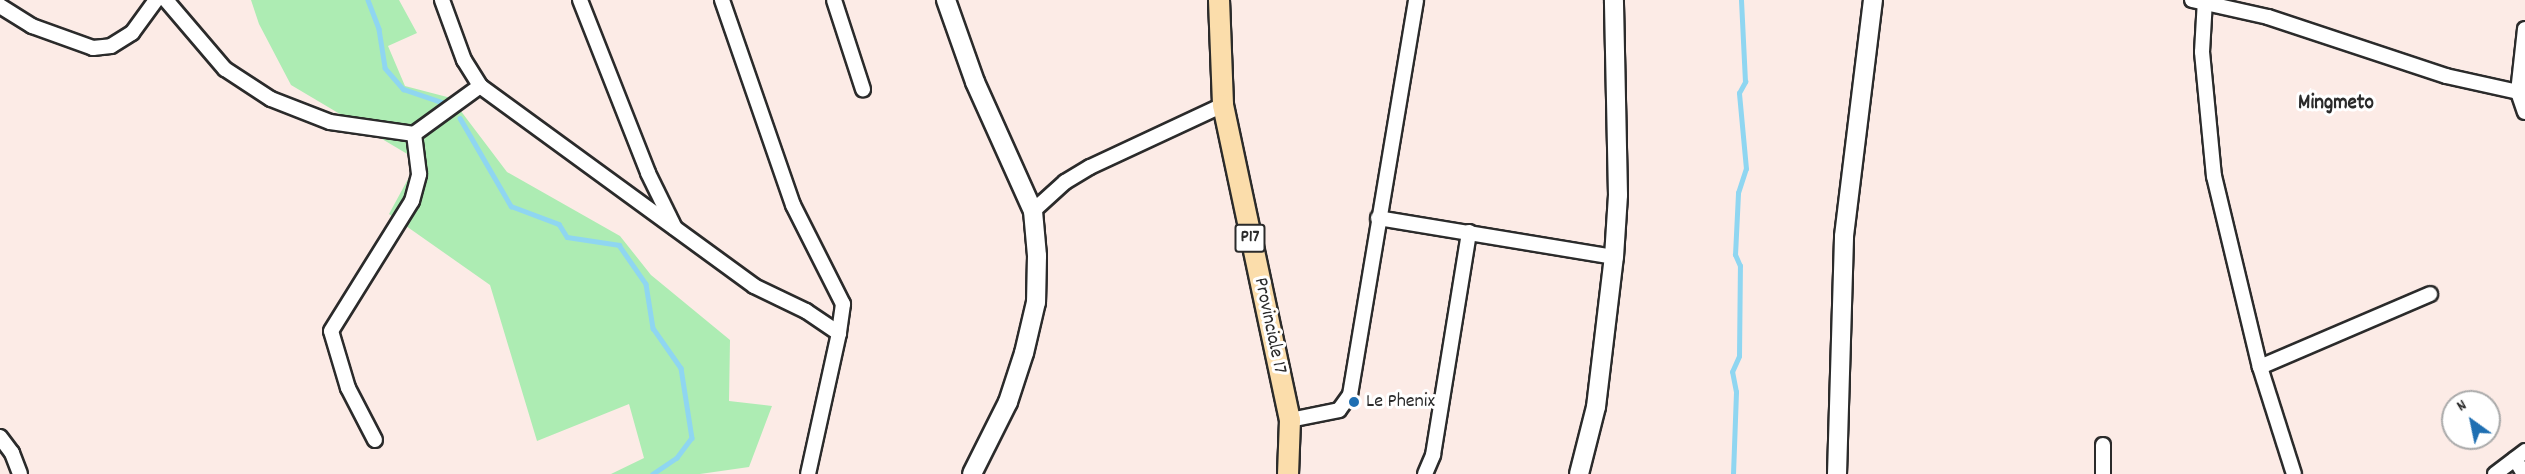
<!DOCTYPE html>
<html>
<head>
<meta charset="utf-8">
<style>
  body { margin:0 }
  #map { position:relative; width:2525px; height:474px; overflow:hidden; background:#fcebe6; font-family:Dekko,sans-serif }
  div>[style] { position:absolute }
  .green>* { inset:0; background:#adecb3 }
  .stream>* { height:4.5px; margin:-2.25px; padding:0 2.25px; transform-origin:2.25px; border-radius:2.25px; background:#8fd6f1 }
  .roads { filter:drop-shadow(2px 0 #2b2b2b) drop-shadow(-2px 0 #2b2b2b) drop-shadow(0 2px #2b2b2b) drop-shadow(0 -2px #2b2b2b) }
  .street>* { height:14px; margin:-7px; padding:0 7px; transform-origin:7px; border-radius:7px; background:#fff }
  .secondary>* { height:18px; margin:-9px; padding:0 9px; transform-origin:9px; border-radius:9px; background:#fff }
  .primary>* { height:20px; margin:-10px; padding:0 10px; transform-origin:10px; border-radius:10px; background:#fbddab }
  .dots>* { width:16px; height:16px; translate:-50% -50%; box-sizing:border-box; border:3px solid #fff; border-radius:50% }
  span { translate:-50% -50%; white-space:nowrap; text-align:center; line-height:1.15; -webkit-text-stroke:6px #fff; paint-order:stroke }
  .shield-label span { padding:2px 4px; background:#fff; border:2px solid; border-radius:4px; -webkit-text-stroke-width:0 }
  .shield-label { font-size:18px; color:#2b2b2b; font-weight:700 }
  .street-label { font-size:20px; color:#2b2b2b }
  .poi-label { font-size:20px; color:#2b2b2b }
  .left { translate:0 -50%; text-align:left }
  .neighbourhood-label { font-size:21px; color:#2b2b2b; font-weight:700 }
  .north { position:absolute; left:2441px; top:390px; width:60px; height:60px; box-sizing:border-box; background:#fff; border:2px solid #aaa; border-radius:50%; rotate:327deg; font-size:16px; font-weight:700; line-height:24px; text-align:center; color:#2b2b2b }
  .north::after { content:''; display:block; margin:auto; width:21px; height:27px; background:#1f6fb2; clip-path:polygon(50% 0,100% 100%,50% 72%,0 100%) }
</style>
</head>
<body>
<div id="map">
  <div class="green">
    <div style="clip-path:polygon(251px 0,399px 0,417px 33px,388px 46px,405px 86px,451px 98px,507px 172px,620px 236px,651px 275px,730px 340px,729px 401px,772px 406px,749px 467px,700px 474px,611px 474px,644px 458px,629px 404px,537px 441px,490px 285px,389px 214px,414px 168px,409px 155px,291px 85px,259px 24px)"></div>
  </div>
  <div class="stream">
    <div style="left:368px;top:0;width:31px;rotate:69deg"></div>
    <div style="left:379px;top:29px;width:39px;rotate:81deg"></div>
    <div style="left:385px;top:68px;width:28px;rotate:49deg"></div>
    <div style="left:403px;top:89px;width:46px;rotate:18.8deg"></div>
    <div style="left:460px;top:118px;width:102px;rotate:59.9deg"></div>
    <div style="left:511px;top:206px;width:51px;rotate:20.6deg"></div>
    <div style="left:559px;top:224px;width:15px;rotate:58deg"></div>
    <div style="left:567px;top:237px;width:53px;rotate:8.7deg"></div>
    <div style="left:619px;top:245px;width:47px;rotate:55.3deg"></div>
    <div style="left:646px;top:284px;width:45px;rotate:81deg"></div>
    <div style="left:653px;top:328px;width:49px;rotate:55deg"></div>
    <div style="left:681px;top:368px;width:71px;rotate:81.1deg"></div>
    <div style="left:692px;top:438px;width:25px;rotate:127deg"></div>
    <div style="left:677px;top:458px;width:29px;rotate:146deg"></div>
    <div style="left:1733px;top:474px;width:82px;rotate:-87.9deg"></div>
    <div style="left:1736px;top:392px;width:20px;rotate:-101deg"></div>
    <div style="left:1732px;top:372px;width:17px;rotate:-66deg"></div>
    <div style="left:1739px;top:356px;width:90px;rotate:-89.4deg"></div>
    <div style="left:1740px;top:266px;width:12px;rotate:-114deg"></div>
    <div style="left:1735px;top:255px;width:62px;rotate:-87.2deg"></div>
    <div style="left:1738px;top:193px;width:25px;rotate:-72deg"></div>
    <div style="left:1746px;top:169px;width:76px;rotate:-95.3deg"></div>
    <div style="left:1739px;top:93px;width:13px;rotate:-61deg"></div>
    <div style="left:1745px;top:82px;width:82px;rotate:-92.8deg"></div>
  </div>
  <div class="roads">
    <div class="street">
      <div style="left:166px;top:0;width:91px;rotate:49.5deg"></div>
      <div style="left:225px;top:69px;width:55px;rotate:33.1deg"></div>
      <div style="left:271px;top:99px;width:63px;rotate:21.3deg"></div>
      <div style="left:330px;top:122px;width:85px;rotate:8.1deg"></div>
      <div style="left:414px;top:134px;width:82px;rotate:-36deg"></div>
      <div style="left:442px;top:0;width:64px;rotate:69.9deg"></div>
      <div style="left:464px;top:60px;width:31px;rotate:58deg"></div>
      <div style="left:480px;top:86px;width:339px;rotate:36.1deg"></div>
      <div style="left:754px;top:286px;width:58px;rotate:25.7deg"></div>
      <div style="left:806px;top:311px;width:40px;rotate:34deg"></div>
      <div style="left:839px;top:333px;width:144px;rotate:102.4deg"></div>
      <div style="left:580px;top:0;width:186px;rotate:68.5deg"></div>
      <div style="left:648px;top:173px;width:61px;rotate:63.9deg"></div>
      <div style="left:722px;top:0;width:217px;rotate:70.9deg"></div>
      <div style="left:793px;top:205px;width:111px;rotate:63.2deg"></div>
      <div style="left:843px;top:304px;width:29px;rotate:98deg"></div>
      <div style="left:834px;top:0;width:94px;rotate:72deg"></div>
      <div style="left:2192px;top:0;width:78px;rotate:12.6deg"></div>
      <div style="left:2268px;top:17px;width:188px;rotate:18.3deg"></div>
      <div style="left:2446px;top:76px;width:74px;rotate:12.5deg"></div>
      <div style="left:2205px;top:0;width:52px;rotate:93.3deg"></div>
      <div style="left:2202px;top:52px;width:125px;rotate:84.5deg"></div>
      <div style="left:2214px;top:176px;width:196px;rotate:76.5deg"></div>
      <div style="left:2260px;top:367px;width:112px;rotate:72.4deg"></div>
      <div style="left:0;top:6px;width:38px;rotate:32deg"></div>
      <div style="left:32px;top:26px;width:65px;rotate:19.8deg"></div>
      <div style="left:93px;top:48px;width:18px;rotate:-6deg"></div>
      <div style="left:111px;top:46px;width:25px;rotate:-32deg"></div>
      <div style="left:132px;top:33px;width:41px;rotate:-54deg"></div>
      <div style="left:2525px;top:29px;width:63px;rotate:96.3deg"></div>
      <div style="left:2518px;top:92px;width:21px;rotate:71deg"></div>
      <div style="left:1033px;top:211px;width:43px;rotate:-42.2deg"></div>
      <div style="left:1065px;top:182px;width:29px;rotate:-31deg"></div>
      <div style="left:1090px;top:167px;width:147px;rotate:-25deg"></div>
      <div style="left:1378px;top:218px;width:239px;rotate:9.4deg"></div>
      <div style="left:2260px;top:367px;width:185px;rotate:-23.2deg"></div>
      <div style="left:1290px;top:420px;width:50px;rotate:-11.5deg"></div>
      <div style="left:1339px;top:410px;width:19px;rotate:-54deg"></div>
      <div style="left:1350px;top:395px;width:400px;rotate:-80.5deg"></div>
      <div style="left:0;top:437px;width:20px;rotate:53deg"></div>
      <div style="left:12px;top:453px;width:22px;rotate:69deg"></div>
      <div style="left:375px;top:440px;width:59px;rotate:-117.4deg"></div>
      <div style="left:348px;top:388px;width:59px;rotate:-106.6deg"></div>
      <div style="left:331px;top:331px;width:153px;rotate:-58.1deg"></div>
      <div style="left:412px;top:201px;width:28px;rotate:-75deg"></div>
      <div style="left:419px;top:174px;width:40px;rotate:-97.1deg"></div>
      <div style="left:2103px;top:445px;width:29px;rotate:90deg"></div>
      <div style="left:2515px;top:459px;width:17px;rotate:59deg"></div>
      <div style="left:1425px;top:474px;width:21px;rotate:-67deg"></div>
      <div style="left:1433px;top:455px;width:226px;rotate:-80.8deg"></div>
      <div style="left:2495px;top:474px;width:38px;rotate:-37deg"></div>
    </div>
    <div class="secondary">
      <div style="left:946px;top:0;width:87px;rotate:70.5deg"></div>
      <div style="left:975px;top:82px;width:141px;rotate:65.8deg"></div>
      <div style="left:1033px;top:211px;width:45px;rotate:84.9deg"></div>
      <div style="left:1037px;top:256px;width:46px;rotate:91.2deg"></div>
      <div style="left:1036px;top:302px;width:52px;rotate:103.2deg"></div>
      <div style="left:1024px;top:353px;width:52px;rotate:108.1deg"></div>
      <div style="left:1008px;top:402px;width:80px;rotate:116.6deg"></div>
      <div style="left:1579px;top:474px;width:69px;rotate:-75.8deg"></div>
      <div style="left:1596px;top:407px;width:151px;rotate:-83.2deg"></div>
      <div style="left:1614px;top:257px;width:62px;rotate:-86.3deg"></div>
      <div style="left:1618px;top:195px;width:195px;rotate:-91.2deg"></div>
      <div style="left:1837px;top:474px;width:238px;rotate:-88.3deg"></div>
      <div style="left:1844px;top:236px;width:238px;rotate:-83deg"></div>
    </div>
    <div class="primary">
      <div style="left:1219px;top:0;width:105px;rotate:87.8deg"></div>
      <div style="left:1223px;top:105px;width:322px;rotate:78deg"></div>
      <div style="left:1290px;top:420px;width:54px;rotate:92.1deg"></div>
    </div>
  </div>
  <div class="dots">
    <div style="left:1354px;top:402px;background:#1f6fb2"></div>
  </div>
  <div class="shield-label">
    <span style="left:1250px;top:238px">P17</span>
  </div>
  <div class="street-label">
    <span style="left:1269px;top:326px;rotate:78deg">Provinciale 17</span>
  </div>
  <div class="poi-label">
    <span class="left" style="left:1366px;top:402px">Le Phenix</span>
  </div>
  <div class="neighbourhood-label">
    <span style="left:2336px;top:104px">Mingmeto</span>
  </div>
  <div class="north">N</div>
</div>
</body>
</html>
